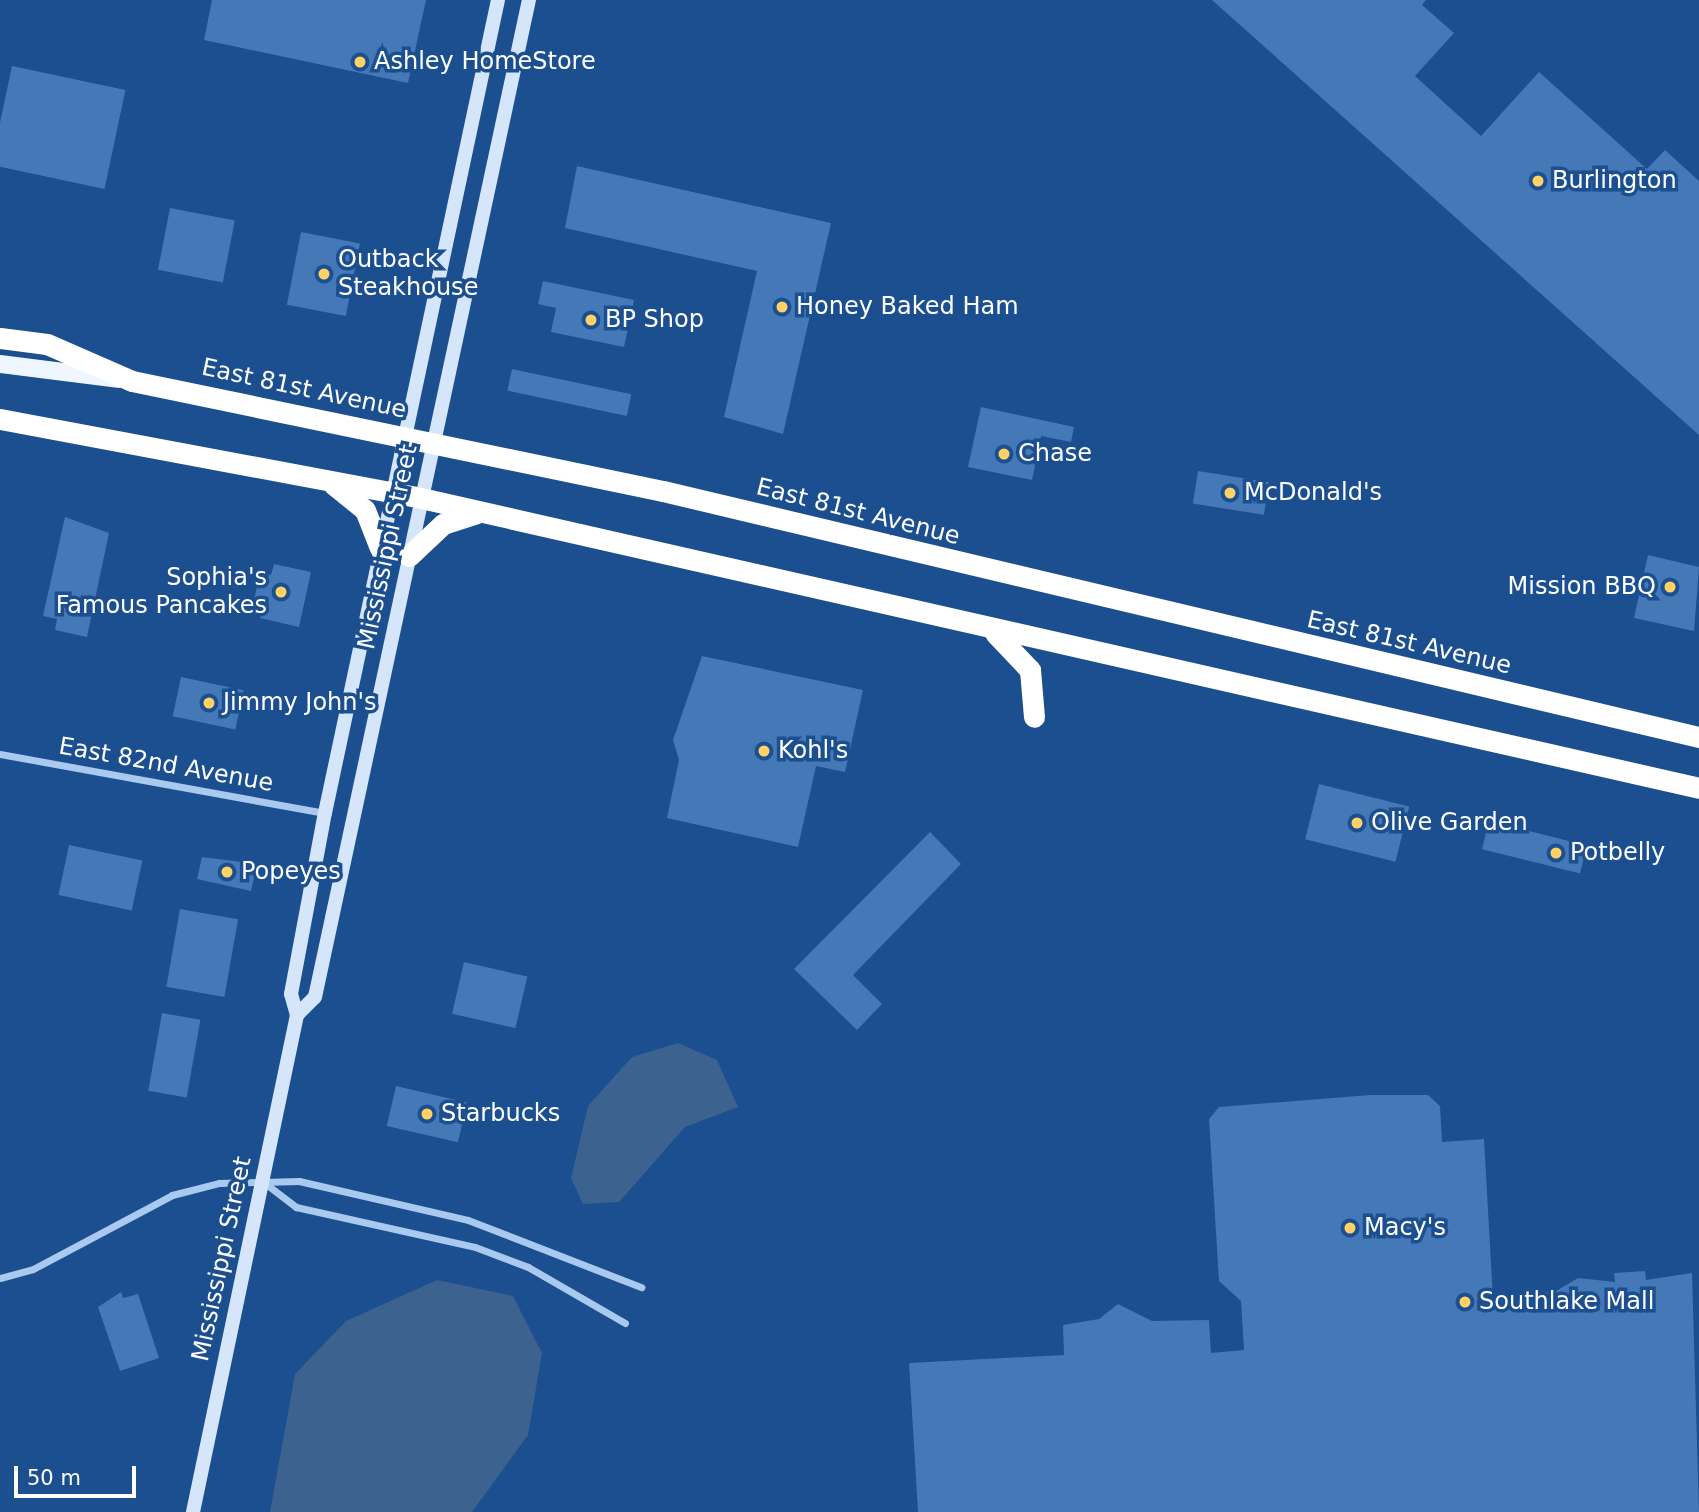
<!DOCTYPE html>
<html>
<head>
<meta charset="utf-8">
<style>
  body { margin:0 }
  #map { position:relative; width:1699px; height:1512px; overflow:hidden; background:#1b4f8f; font-family:"DejaVu Sans",sans-serif }
  div>[style] { position:absolute }
  .water>* { inset:0; background:#3c6290 }
  .building>* { inset:0; background:#4478b7; transform-origin:0 0 }
  .street>* { height:7px; margin:-3.5px; padding:0 3.5px; transform-origin:3.5px; border-radius:3.5px; background:#a9c9ee }
  .secondary>* { height:14px; margin:-7px; padding:0 7px; transform-origin:7px; border-radius:7px; background:#d6e6fa }
  .primary>* { height:18px; margin:-9px; padding:0 9px; transform-origin:9px; border-radius:9px; background:#f0f6ff }
  .highway>* { height:21px; margin:-10.5px; padding:0 10.5px; transform-origin:10.5px; border-radius:10.5px; background:#fff }
  .dots>* { width:19px; height:19px; translate:-50% -50%; box-sizing:border-box; border:4px solid #1b4f8f; border-radius:50% }
  span { translate:-50% -50%; white-space:nowrap; text-align:center; line-height:1.15; -webkit-text-stroke:7px #1b4f8f; paint-order:stroke }
  .poi-label { font-size:24px; color:#fff }
  .left { translate:0 -50%; text-align:left }
  .right { translate:-100% -50%; text-align:right }
  .street-label { font-size:24px; color:#fff }
  .scale { position:absolute; left:14px; top:1466px; width:122px; height:32px; box-sizing:border-box; border:4px solid #fff; border-top:0; padding-left:9px; font-size:21px; line-height:24px; white-space:nowrap; color:#fff; -webkit-text-stroke:5px #1b4f8f; paint-order:stroke }
</style>
</head>
<body>
<div id="map">
  <div class="water">
    <div style="clip-path:polygon(678px 1043px,717px 1060px,738px 1107px,685px 1127px,619px 1202px,583px 1204px,571px 1178px,588px 1106px,632px 1057px)"></div>
    <div style="clip-path:polygon(437px 1280px,513px 1296px,542px 1353px,528px 1435px,472px 1512px,270px 1512px,295px 1374px,346px 1321px)"></div>
  </div>
  <div class="building">
    <div style="clip-path:polygon(212px 0,426px 0,408px 83px,204px 40px)"></div>
    <div style="clip-path:polygon(1212px 0,1426px 0,1422px 5px,1454px 33px,1415px 76px,1481px 136px,1539px 72px,1647px 169px,1665px 150px,1699px 181px,1699px 435px)"></div>
    <div style="left:12px;top:66px;width:116px;height:101px;rotate:12deg"></div>
    <div style="clip-path:polygon(577px 166px,831px 223px,783px 434px,724px 417px,757px 271px,565px 228px)"></div>
    <div style="left:170px;top:208px;width:66px;height:63px;rotate:11deg"></div>
    <div style="left:301px;top:232px;width:60px;height:74px;rotate:11deg"></div>
    <div style="clip-path:polygon(543px 281px,634px 300px,624px 347px,551px 332px,556px 308px,538px 304px)"></div>
    <div style="left:512px;top:369px;width:122px;height:22px;rotate:12deg"></div>
    <div style="clip-path:polygon(981px 407px,1074px 427px,1071px 442px,1041px 436px,1032px 480px,968px 467px)"></div>
    <div style="left:1198px;top:471px;width:72px;height:33px;rotate:9deg"></div>
    <div style="clip-path:polygon(65px 517px,109px 533px,87px 637px,55px 630px,57px 619px,43px 616px)"></div>
    <div style="clip-path:polygon(1648px 555px,1699px 567px,1694px 631px,1634px 618px)"></div>
    <div style="clip-path:polygon(274px 564px,311px 572px,299px 627px,260px 618px,261px 612px,252px 610px,260px 572px,271px 575px)"></div>
    <div style="clip-path:polygon(702px 656px,863px 690px,845px 772px,816px 766px,798px 847px,667px 818px,679px 760px,673px 740px)"></div>
    <div style="left:181px;top:677px;width:64px;height:40px;rotate:12deg"></div>
    <div style="left:1319px;top:784px;width:93px;height:57px;rotate:14deg"></div>
    <div style="left:1489px;top:821px;width:101px;height:29px;rotate:14deg"></div>
    <div style="clip-path:polygon(930px 832px,961px 864px,853px 975px,882px 1004px,857px 1030px,794px 969px)"></div>
    <div style="left:69px;top:845px;width:75px;height:51px;rotate:12deg"></div>
    <div style="clip-path:polygon(202px 857px,257px 864px,251px 891px,197px 879px)"></div>
    <div style="left:180px;top:909px;width:59px;height:79px;rotate:10deg"></div>
    <div style="left:464px;top:962px;width:65px;height:53px;rotate:13deg"></div>
    <div style="left:162px;top:1013px;width:39px;height:79px;rotate:10deg"></div>
    <div style="left:396px;top:1086px;width:73px;height:41px;rotate:13deg"></div>
    <div style="clip-path:polygon(1370px 1095px,1428px 1095px,1440px 1106px,1442px 1142px,1484px 1139px,1493px 1299px,1556px 1291px,1578px 1278px,1615px 1282px,1614px 1273px,1645px 1271px,1646px 1280px,1692px 1273px,1699px 1512px,918px 1512px,909px 1363px,1064px 1355px,1063px 1325px,1099px 1319px,1118px 1304px,1152px 1321px,1209px 1320px,1211px 1353px,1244px 1350px,1241px 1301px,1219px 1281px,1209px 1119px,1219px 1107px)"></div>
    <div style="clip-path:polygon(121px 1292px,123px 1298px,138px 1294px,159px 1358px,120px 1371px,98px 1307px)"></div>
  </div>
  <div class="street">
    <div style="left:0;top:754px;width:330px;rotate:10.3deg"></div>
    <div style="left:262px;top:1181px;width:43px;rotate:37.4deg"></div>
    <div style="left:296px;top:1207px;width:183px;rotate:12.6deg"></div>
    <div style="left:475px;top:1247px;width:57px;rotate:20.7deg"></div>
    <div style="left:528px;top:1267px;width:112px;rotate:30deg"></div>
    <div style="left:0;top:1278px;width:34px;rotate:-15deg"></div>
    <div style="left:33px;top:1269px;width:157px;rotate:-28deg"></div>
    <div style="left:172px;top:1195px;width:49px;rotate:-14.3deg"></div>
    <div style="left:219px;top:1183px;width:80px;rotate:-1.4deg"></div>
    <div style="left:299px;top:1181px;width:173px;rotate:13deg"></div>
    <div style="left:468px;top:1220px;width:186px;rotate:21.2deg"></div>
  </div>
  <div class="secondary">
    <div style="left:297px;top:1015px;width:25px;rotate:-45deg"></div>
    <div style="left:315px;top:997px;width:1020px;rotate:-77.89deg"></div>
    <div style="left:193px;top:1512px;width:508px;rotate:-78.18deg"></div>
    <div style="left:297px;top:1015px;width:22px;rotate:-106deg"></div>
    <div style="left:291px;top:994px;width:184px;rotate:-79.4deg"></div>
    <div style="left:325px;top:813px;width:831px;rotate:-77.99deg"></div>
  </div>
  <div class="primary">
    <div style="left:0;top:364px;width:119px;rotate:7.2deg"></div>
  </div>
  <div class="highway">
    <div style="left:0;top:338px;width:47px;rotate:7.3deg"></div>
    <div style="left:47px;top:344px;width:93px;rotate:23.5deg"></div>
    <div style="left:132px;top:381px;width:542px;rotate:11.7deg"></div>
    <div style="left:663px;top:491px;width:1065px;rotate:13.36deg"></div>
    <div style="left:0;top:419px;width:428px;rotate:10.6deg"></div>
    <div style="left:421px;top:498px;width:1310px;rotate:12.78deg"></div>
    <div style="left:333px;top:484px;width:41px;rotate:39.1deg"></div>
    <div style="left:365px;top:510px;width:41px;rotate:68.5deg"></div>
    <div style="left:409px;top:556px;width:47px;rotate:-43.3deg"></div>
    <div style="left:443px;top:524px;width:35px;rotate:-18deg"></div>
    <div style="left:995px;top:633px;width:51px;rotate:46.6deg"></div>
    <div style="left:1030px;top:670px;width:47px;rotate:85.1deg"></div>
  </div>
  <div class="dots">
    <div style="left:360px;top:62px;background:#ffd166"></div>
    <div style="left:1538px;top:181px;background:#ffd166"></div>
    <div style="left:324px;top:274px;background:#ffd166"></div>
    <div style="left:782px;top:307px;background:#ffd166"></div>
    <div style="left:591px;top:320px;background:#ffd166"></div>
    <div style="left:1004px;top:454px;background:#ffd166"></div>
    <div style="left:1230px;top:493px;background:#ffd166"></div>
    <div style="left:1670px;top:587px;background:#ffd166"></div>
    <div style="left:281px;top:592px;background:#ffd166"></div>
    <div style="left:209px;top:703px;background:#ffd166"></div>
    <div style="left:764px;top:751px;background:#ffd166"></div>
    <div style="left:1357px;top:823px;background:#ffd166"></div>
    <div style="left:1556px;top:853px;background:#ffd166"></div>
    <div style="left:227px;top:872px;background:#ffd166"></div>
    <div style="left:427px;top:1114px;background:#ffd166"></div>
    <div style="left:1350px;top:1228px;background:#ffd166"></div>
    <div style="left:1465px;top:1302px;background:#ffd166"></div>
  </div>
  <div class="poi-label">
    <span class="left" style="left:374px;top:62px">Ashley HomeStore</span>
    <span class="left" style="left:1552px;top:181px">Burlington</span>
    <span class="left" style="left:338px;top:274px">Outback<br>Steakhouse</span>
    <span class="left" style="left:796px;top:307px">Honey Baked Ham</span>
    <span class="left" style="left:605px;top:320px">BP Shop</span>
    <span class="left" style="left:1018px;top:454px">Chase</span>
    <span class="left" style="left:1244px;top:493px">McDonald's</span>
    <span class="right" style="left:267px;top:592px">Sophia's<br>Famous Pancakes</span>
    <span class="right" style="left:1656px;top:587px">Mission BBQ</span>
    <span class="left" style="left:223px;top:703px">Jimmy John's</span>
    <span class="left" style="left:778px;top:751px">Kohl's</span>
    <span class="left" style="left:1371px;top:823px">Olive Garden</span>
    <span class="left" style="left:1570px;top:853px">Potbelly</span>
    <span class="left" style="left:241px;top:872px">Popeyes</span>
    <span class="left" style="left:441px;top:1114px">Starbucks</span>
    <span class="left" style="left:1364px;top:1228px">Macy's</span>
    <span class="left" style="left:1479px;top:1302px">Southlake Mall</span>
  </div>
  <div class="street-label">
    <span style="left:304px;top:389px;rotate:12deg">East 81st Avenue</span>
    <span style="left:858px;top:512px;rotate:14deg">East 81st Avenue</span>
    <span style="left:388px;top:547px;rotate:-78deg">Mississippi Street</span>
    <span style="left:1409px;top:643px;rotate:13deg">East 81st Avenue</span>
    <span style="left:166px;top:765px;rotate:10deg">East 82nd Avenue</span>
    <span style="left:222px;top:1259px;rotate:-78deg">Mississippi Street</span>
  </div>
  <div class="scale">50 m</div>
</div>
</body>
</html>
